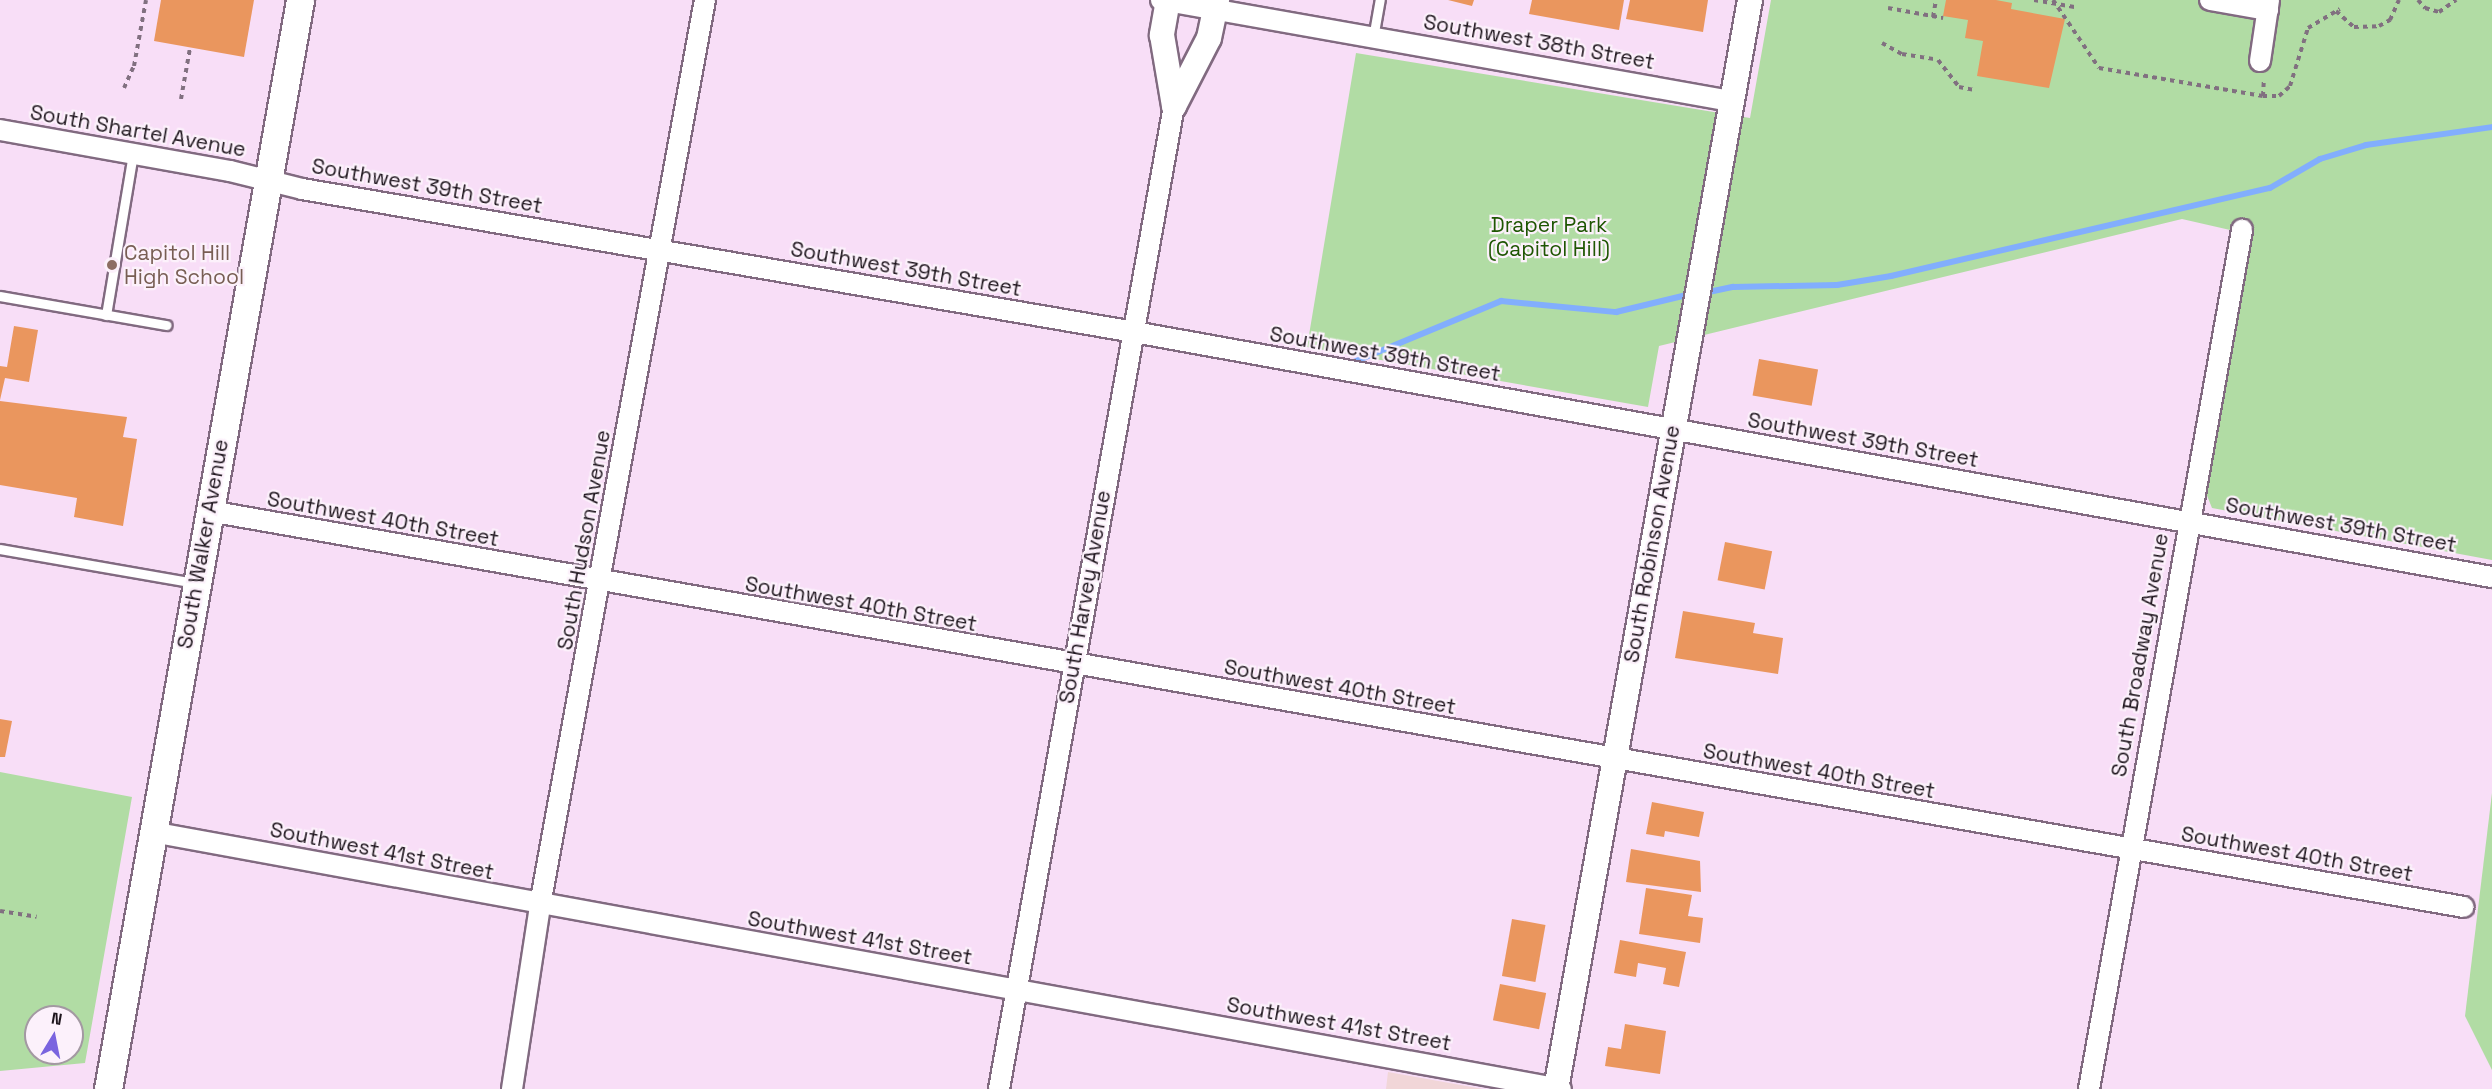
<!DOCTYPE html>
<html>
<head>
<meta charset="utf-8">
<style>
  body { margin:0 }
  #map { position:relative; width:2492px; height:1089px; overflow:hidden; background:#f8def7; font-family:"Space Grotesk",sans-serif }
  div>[style] { position:absolute }
  .industrial>* { inset:0; background:#f1d6d8 }
  .green>* { inset:0; background:#b1dca4 }
  .stream>* { height:6px; margin:-3px; padding:0 3px; transform-origin:3px; border-radius:3px; background:#82aefd }
  .building>* { inset:0; background:#ea965e; transform-origin:0 0 }
  .path>* { height:4px; margin-top:-2px; transform-origin:0; background:repeating-linear-gradient(90deg,#817080 0 4.5px,transparent 0 9px) }
  .roads { filter:drop-shadow(2px 0 #816a80) drop-shadow(-2px 0 #816a80) drop-shadow(0 2px #816a80) drop-shadow(0 -2px #816a80) }
  .service>* { height:9px; margin:-4.5px; padding:0 4.5px; transform-origin:4.5px; border-radius:4.5px; background:#fff }
  .minor>* { height:20px; margin:-10px; padding:0 10px; transform-origin:10px; border-radius:10px; background:#fff }
  .tertiary>* { height:24px; margin:-12px; padding:0 12px; transform-origin:12px; border-radius:12px; background:#fff }
  .secondary>* { height:27px; margin:-13.5px; padding:0 13.5px; transform-origin:13.5px; border-radius:13.5px; background:#fff }
  .dots>* { width:16px; height:16px; translate:-50% -50%; box-sizing:border-box; border:3px solid #fcf1fb; border-radius:50% }
  span { translate:-50% -50%; white-space:nowrap; text-align:center; line-height:1.15; -webkit-text-stroke:4.5px #fcf1fb; paint-order:stroke }
  .street-label { font-size:21px; color:#1e151d }
  .park-label { font-size:21px; color:#1e5602 }
  .education-label { font-size:21px; color:#785e54 }
  .left { translate:0 -50%; text-align:left }
  .north { position:absolute; left:24px; top:1005px; width:60px; height:60px; box-sizing:border-box; background:#fcf1fb; border:2px solid #a399a2; border-radius:50%; rotate:10deg; font-size:16px; font-weight:700; line-height:24px; text-align:center; color:#1e151d }
  .north::after { content:''; display:block; margin:auto; width:21px; height:27px; background:#7a64df; clip-path:polygon(50% 0,100% 100%,50% 72%,0 100%) }
</style>
</head>
<body>
<div id="map">
  <div class="industrial">
    <div style="clip-path:polygon(1388px 1072px,1483px 1089px,1386px 1089px)"></div>
  </div>
  <div class="green">
    <div style="clip-path:polygon(1771px 0,2492px 0,2492px 560px,2212px 508px,2206px 493px,2252px 235px,2182px 219px,1659px 346px,1648px 407px,1307px 347px,1356px 53px,1750px 118px)"></div>
    <div style="clip-path:polygon(evenodd,0 772px,132px 797px,85px 1063px,0 1071px,0 772px,36px 1017px,72px 1017px,72px 1053px,36px 1053px,36px 1017px)"></div>
    <div style="clip-path:polygon(2492px 793px,2492px 1070px,2465px 1016px)"></div>
  </div>
  <div class="stream">
    <div style="left:1704px;top:293px;width:30px;rotate:-12deg"></div>
    <div style="left:1733px;top:287px;width:104px;rotate:-1.1deg"></div>
    <div style="left:1837px;top:285px;width:55px;rotate:-9.5deg"></div>
    <div style="left:1891px;top:276px;width:389px;rotate:-13.1deg"></div>
    <div style="left:2270px;top:188px;width:58px;rotate:-30.1deg"></div>
    <div style="left:2320px;top:159px;width:48px;rotate:-16.9deg"></div>
    <div style="left:2366px;top:145px;width:127px;rotate:-8.1deg"></div>
    <div style="left:1349px;top:364px;width:165px;rotate:-22.5deg"></div>
    <div style="left:1501px;top:301px;width:116px;rotate:5.5deg"></div>
    <div style="left:1616px;top:312px;width:77px;rotate:-13.5deg"></div>
  </div>
  <div class="building">
    <div style="clip-path:polygon(161px 0,254px 0,244px 57px,154px 41px)"></div>
    <div style="clip-path:polygon(1448px 0,1474px 0,1472px 6px)"></div>
    <div style="clip-path:polygon(1532px 0,1624px 0,1619px 30px,1529px 14px)"></div>
    <div style="clip-path:polygon(1630px 0,1708px 0,1703px 32px,1626px 19px)"></div>
    <div style="clip-path:polygon(1946px 0,1996px 0,2012px 3px,2011px 9px,2065px 19px,2049px 88px,1977px 76px,1983px 41px,1965px 38px,1968px 20px,1943px 16px)"></div>
    <div style="clip-path:polygon(14px 326px,38px 330px,29px 382px,5px 378px,0 400px,0 366px,7px 367px)"></div>
    <div style="left:1759px;top:359px;width:60px;height:37px;rotate:10deg"></div>
    <div style="clip-path:polygon(0 401px,127px 417px,123px 437px,137px 439px,123px 526px,74px 517px,77px 498px,0 485px)"></div>
    <div style="left:1725px;top:542px;width:48px;height:39px;rotate:11deg"></div>
    <div style="clip-path:polygon(1683px 611px,1755px 623px,1753px 633px,1783px 638px,1778px 674px,1675px 658px)"></div>
    <div style="clip-path:polygon(0 719px,12px 721px,5px 757px,0 757px)"></div>
    <div style="clip-path:polygon(1652px 802px,1704px 812px,1699px 837px,1665px 831px,1664px 837px,1646px 834px)"></div>
    <div style="clip-path:polygon(1631px 849px,1700px 861px,1701px 892px,1626px 882px)"></div>
    <div style="clip-path:polygon(1646px 888px,1692px 895px,1688px 916px,1703px 918px,1700px 943px,1639px 934px)"></div>
    <div style="left:1512px;top:919px;width:34px;height:58px;rotate:10deg"></div>
    <div style="clip-path:polygon(1620px 940px,1686px 952px,1679px 987px,1663px 984px,1666px 968px,1638px 963px,1636px 977px,1614px 973px)"></div>
    <div style="left:1500px;top:984px;width:47px;height:37px;rotate:11deg"></div>
    <div style="clip-path:polygon(1625px 1024px,1666px 1031px,1660px 1074px,1605px 1066px,1608px 1047px,1621px 1049px)"></div>
  </div>
  <div class="path">
    <div style="left:2034px;top:0;width:41px;rotate:9.9deg"></div>
    <div style="left:2053px;top:0;width:82px;rotate:55.9deg"></div>
    <div style="left:2099px;top:68px;width:166px;rotate:9.7deg"></div>
    <div style="left:2263px;top:96px;width:16px"></div>
    <div style="left:2279px;top:96px;width:15px;rotate:-42deg"></div>
    <div style="left:2290px;top:86px;width:61px;rotate:-72.8deg"></div>
    <div style="left:2308px;top:28px;width:37px;rotate:-31deg"></div>
    <div style="left:2418px;top:0;width:11px;rotate:49deg"></div>
    <div style="left:2425px;top:8px;width:15px;rotate:16deg"></div>
    <div style="left:2439px;top:12px;width:21px;rotate:-35deg"></div>
    <div style="left:1888px;top:8px;width:56px;rotate:10.3deg"></div>
    <div style="left:2336px;top:11px;width:24px;rotate:42deg"></div>
    <div style="left:2354px;top:27px;width:25px;rotate:-2deg"></div>
    <div style="left:2379px;top:26px;width:13px;rotate:-29deg"></div>
    <div style="left:2390px;top:20px;width:22px;rotate:-66deg"></div>
    <div style="left:1933px;top:17px;width:17px;rotate:-80deg"></div>
    <div style="left:1882px;top:43px;width:23px;rotate:29deg"></div>
    <div style="left:1902px;top:54px;width:36px;rotate:9deg"></div>
    <div style="left:1938px;top:60px;width:34px;rotate:52deg"></div>
    <div style="left:1959px;top:87px;width:15px;rotate:11deg"></div>
    <div style="left:124px;top:88px;width:24px;rotate:-66deg"></div>
    <div style="left:134px;top:66px;width:67px;rotate:-79.7deg"></div>
    <div style="left:2263px;top:96px;width:17px;rotate:-87deg"></div>
    <div style="left:181px;top:99px;width:52px;rotate:-80deg"></div>
    <div style="left:0;top:911px;width:37px;rotate:9deg"></div>
  </div>
  <div class="roads">
    <div class="service">
      <div style="left:1373px;top:38px;width:39px;rotate:-80deg"></div>
      <div style="left:0;top:296px;width:169px;rotate:9.9deg"></div>
      <div style="left:106px;top:315px;width:164px;rotate:-80.5deg"></div>
      <div style="left:0;top:549px;width:197px;rotate:9.9deg"></div>
    </div>
    <div class="minor">
      <div style="left:1161px;top:0;width:579px;rotate:10.05deg"></div>
      <div style="left:2210px;top:0;width:59px;rotate:9.8deg"></div>
      <div style="left:2260px;top:61px;width:62px;rotate:-81.6deg"></div>
      <div style="left:0;top:130px;width:234px;rotate:10.1deg"></div>
      <div style="left:230px;top:171px;width:74px;rotate:14deg"></div>
      <div style="left:302px;top:189px;width:844px;rotate:9.75deg"></div>
      <div style="left:1134px;top:332px;width:1380px;rotate:10.23deg"></div>
      <div style="left:209px;top:511px;width:2289px;rotate:9.96deg"></div>
      <div style="left:152px;top:832px;width:1432px;rotate:10.34deg"></div>
      <div style="left:512px;top:1089px;width:186px;rotate:-81.3deg"></div>
      <div style="left:540px;top:905px;width:920px;rotate:-79.67deg"></div>
      <div style="left:999px;top:1089px;width:998px;rotate:-79.91deg"></div>
      <div style="left:2089px;top:1089px;width:873px;rotate:-79.9deg"></div>
    </div>
    <div class="tertiary">
      <div style="left:1168px;top:0;width:36px;rotate:100deg"></div>
      <div style="left:1162px;top:35px;width:72px;rotate:80.4deg"></div>
      <div style="left:1174px;top:106px;width:76px;rotate:-62.8deg"></div>
      <div style="left:1209px;top:38px;width:39px;rotate:-78deg"></div>
      <div style="left:1556px;top:1089px;width:1106px;rotate:-79.9deg"></div>
    </div>
    <div class="secondary">
      <div style="left:108px;top:1089px;width:1106px;rotate:-80deg"></div>
    </div>
  </div>
  <div class="dots">
    <div style="left:112px;top:265px;background:#8d6e63"></div>
  </div>
  <div class="street-label">
    <span style="left:1539px;top:42px;rotate:10deg">Southwest 38th Street</span>
    <span style="left:138px;top:131px;rotate:10deg">South Shartel Avenue</span>
    <span style="left:427px;top:186px;rotate:10deg">Southwest 39th Street</span>
    <span style="left:906px;top:269px;rotate:10deg">Southwest 39th Street</span>
    <span style="left:1385px;top:354px;rotate:10deg">Southwest 39th Street</span>
    <span style="left:1863px;top:440px;rotate:10deg">Southwest 39th Street</span>
    <span style="left:383px;top:519px;rotate:10deg">Southwest 40th Street</span>
    <span style="left:2341px;top:525px;rotate:10deg">Southwest 39th Street</span>
    <span style="left:584px;top:540px;rotate:-80deg">South Hudson Avenue</span>
    <span style="left:203px;top:544px;rotate:-80deg">South Walker Avenue</span>
    <span style="left:1652px;top:544px;rotate:-80deg">South Robinson Avenue</span>
    <span style="left:1085px;top:597px;rotate:-80deg">South Harvey Avenue</span>
    <span style="left:861px;top:604px;rotate:10deg">Southwest 40th Street</span>
    <span style="left:2140px;top:655px;rotate:-80deg">South Broadway Avenue</span>
    <span style="left:1340px;top:687px;rotate:10deg">Southwest 40th Street</span>
    <span style="left:1819px;top:771px;rotate:10deg">Southwest 40th Street</span>
    <span style="left:382px;top:851px;rotate:11deg">Southwest 41st Street</span>
    <span style="left:2297px;top:854px;rotate:10deg">Southwest 40th Street</span>
    <span style="left:860px;top:938px;rotate:10deg">Southwest 41st Street</span>
    <span style="left:1339px;top:1024px;rotate:10deg">Southwest 41st Street</span>
  </div>
  <div class="park-label">
    <span style="left:1549px;top:237px">Draper Park<br>(Capitol Hill)</span>
  </div>
  <div class="education-label">
    <span class="left" style="left:124px;top:265px">Capitol Hill<br>High School</span>
  </div>
  <div class="north">N</div>
</div>
</body>
</html>
